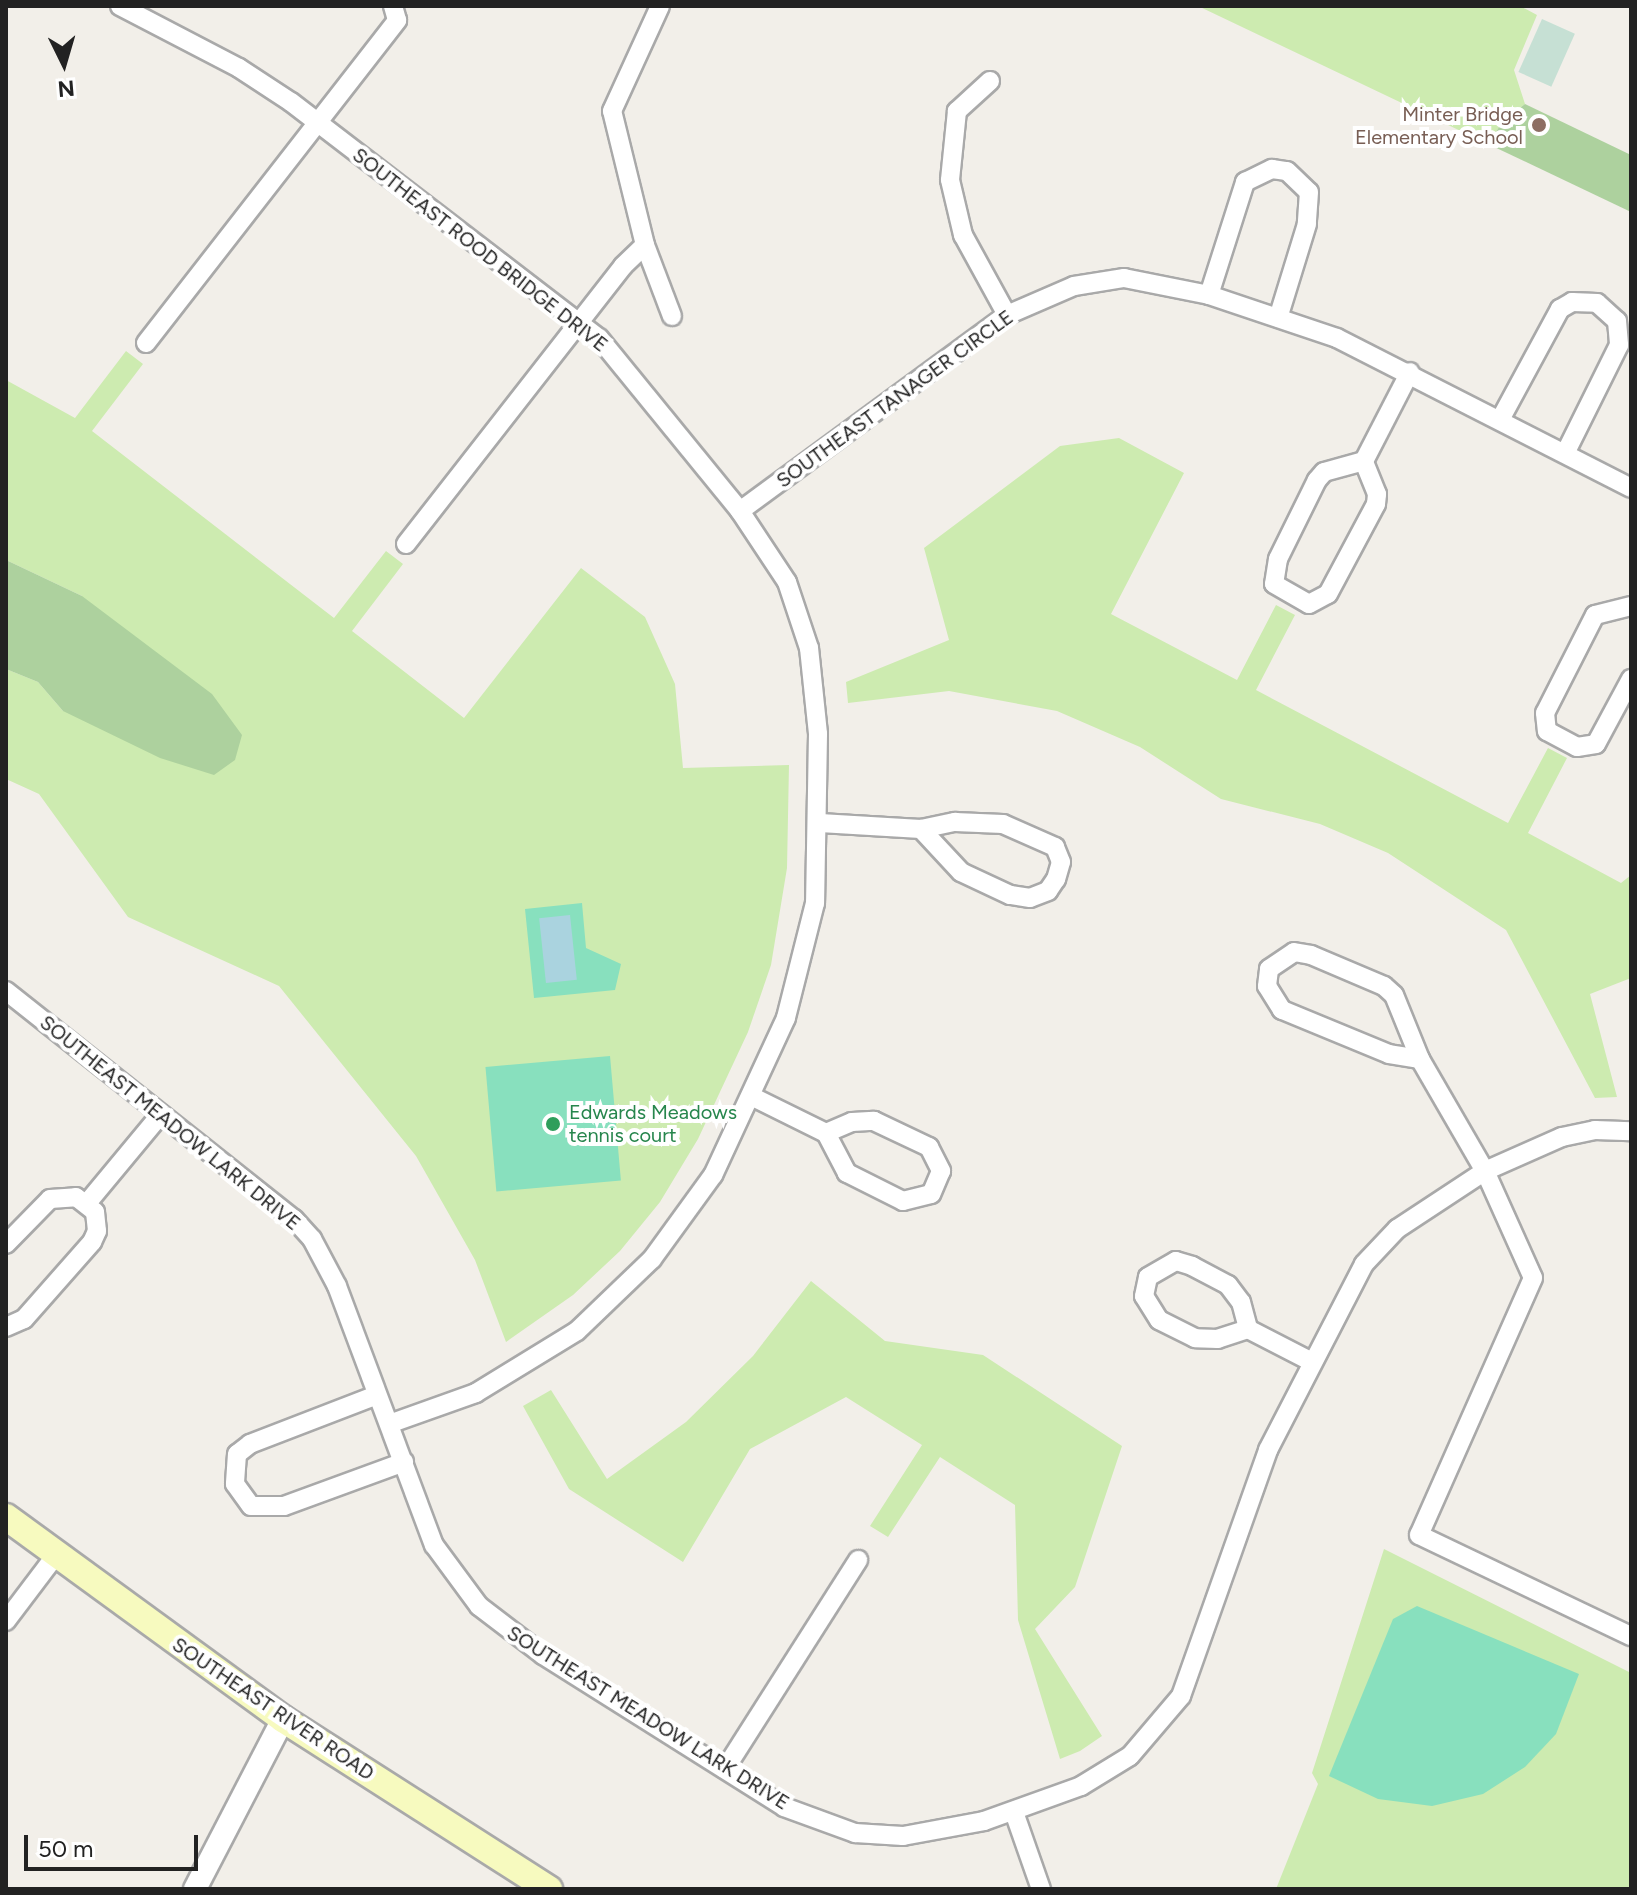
<!DOCTYPE html>
<html>
<head>
<meta charset="utf-8">
<style>
  body { margin:0 }
  #map { position:relative; width:1637px; height:1895px; overflow:hidden; background:#f2efe9; font-family:Figtree,sans-serif }
  div>[style] { position:absolute }
  .grass>* { inset:0; background:#cdebb0 }
  .forest>* { inset:0; background:#add19e }
  .wetland>* { inset:0; background:#c6e0d4; transform-origin:0 0 }
  .pitch>* { inset:0; background:#88e0be; transform-origin:0 0 }
  .water>* { inset:0; background:#aad3df; transform-origin:0 0 }
  .roads { filter:drop-shadow(2px 0 #a9a9a9) drop-shadow(-2px 0 #a9a9a9) drop-shadow(0 2px #a9a9a9) drop-shadow(0 -2px #a9a9a9) }
  .minor>* { height:18px; margin:-9px; padding:0 9px; transform-origin:9px; border-radius:9px; background:#fff }
  .tertiary>* { height:22px; margin:-11px; padding:0 11px; transform-origin:11px; border-radius:11px; background:#fff }
  .secondary>* { height:26px; margin:-13px; padding:0 13px; transform-origin:13px; border-radius:13px; background:#f7fabf }
  .dots>* { width:22px; height:22px; translate:-50% -50%; box-sizing:border-box; border:4px solid #fff; border-radius:50% }
  span { translate:-50% -50%; white-space:nowrap; text-align:center; line-height:1.15; -webkit-text-stroke:8px #fff; paint-order:stroke }
  .education-label { font-size:20px; color:#785e54 }
  .right { translate:-100% -50%; text-align:right }
  .street-label { font-size:20px; color:#222 }
  .leisure-label { font-size:20px; color:#27864d }
  .left { translate:0 -50%; text-align:left }
  .frame { position:absolute; inset:0; border:8px solid #222; pointer-events:none }
  .north { position:absolute; left:24px; top:24px; width:80px; height:80px; -webkit-text-stroke:6px #fff; paint-order:stroke; rotate:175deg; font-size:22px; font-weight:700; line-height:32px; text-align:center; color:#222 }
  .north::after { content:''; display:block; margin:auto; width:28px; height:36px; background:#222; clip-path:polygon(50% 0,100% 100%,50% 72%,0 100%) }
  .scale { position:absolute; left:24px; top:1835px; width:174px; height:36px; box-sizing:border-box; border:4px solid #222; border-top:0; padding-left:10px; font-size:24px; line-height:28px; white-space:nowrap; color:#222; -webkit-text-stroke:6px #fff; paint-order:stroke }
</style>
</head>
<body>
<div id="map">
  <div class="grass">
    <div style="clip-path:polygon(1198px 6px,1520px 6px,1537px 15px,1514px 70px,1525px 104px,1503px 121px,1488px 144px)"></div>
    <div style="clip-path:polygon(126px 351px,143px 364px,92px 431px,334px 618px,386px 551px,403px 564px,352px 631px,464px 718px,581px 568px,645px 617px,675px 684px,683px 768px,789px 765px,787px 868px,771px 965px,748px 1032px,698px 1139px,660px 1202px,620px 1251px,573px 1295px,506px 1342px,475px 1260px,416px 1156px,279px 986px,128px 917px,39px 794px,6px 779px,6px 669px,38px 682px,63px 711px,82px 596px,6px 560px,6px 380px,75px 418px)"></div>
    <div style="clip-path:polygon(1119px 438px,1184px 473px,1111px 614px,1237px 680px,1276px 605px,1295px 615px,1256px 690px,1508px 823px,1548px 748px,1567px 758px,1528px 833px,1621px 883px,1631px 875px,1631px 978px,1590px 994px,1617px 1097px,1595px 1098px,1506px 930px,1388px 853px,1320px 824px,1221px 799px,1140px 747px,1057px 711px,949px 691px,848px 703px,846px 682px,949px 640px,924px 548px,1060px 446px)"></div>
    <div style="clip-path:polygon(811px 1281px,885px 1341px,983px 1355px,1122px 1446px,1075px 1587px,1035px 1629px,1102px 1736px,1080px 1751px,1060px 1759px,1018px 1620px,1015px 1505px,940px 1457px,888px 1537px,870px 1526px,922px 1445px,846px 1397px,750px 1449px,683px 1562px,569px 1489px,523px 1406px,551px 1390px,607px 1479px,686px 1422px,753px 1356px)"></div>
    <div style="clip-path:polygon(1384px 1549px,1631px 1673px,1631px 1889px,1276px 1889px,1318px 1784px,1312px 1773px)"></div>
  </div>
  <div class="forest">
    <div style="clip-path:polygon(1525px 104px,1631px 155px,1631px 212px,1488px 144px,1503px 121px)"></div>
    <div style="clip-path:polygon(6px 560px,82px 596px,212px 694px,242px 735px,235px 760px,214px 775px,160px 758px,63px 711px,38px 682px,6px 669px)"></div>
  </div>
  <div class="wetland">
    <div style="left:1542px;top:19px;width:36px;height:58px;rotate:24deg"></div>
  </div>
  <div class="pitch">
    <div style="clip-path:polygon(582px 903px,586px 948px,621px 964px,615px 990px,534px 998px,525px 909px)"></div>
    <div style="left:610px;top:1056px;width:125px;height:125px;rotate:85deg"></div>
    <div style="clip-path:polygon(1417px 1606px,1579px 1674px,1556px 1734px,1525px 1767px,1483px 1794px,1432px 1806px,1378px 1799px,1329px 1776px,1393px 1619px)"></div>
  </div>
  <div class="water">
    <div style="left:570px;top:915px;width:65px;height:31px;rotate:84deg"></div>
  </div>
  <div class="roads">
    <div class="minor">
      <div style="left:120px;top:6px;width:134px;rotate:27.5deg"></div>
      <div style="left:239px;top:68px;width:62px;rotate:33.2deg"></div>
      <div style="left:291px;top:102px;width:388px;rotate:37.5deg"></div>
      <div style="left:599px;top:338px;width:223px;rotate:50.8deg"></div>
      <div style="left:740px;top:511px;width:85px;rotate:56.5deg"></div>
      <div style="left:787px;top:582px;width:70px;rotate:71.6deg"></div>
      <div style="left:809px;top:648px;width:86px;rotate:84deg"></div>
      <div style="left:818px;top:734px;width:169px;rotate:91deg"></div>
      <div style="left:815px;top:903px;width:119px;rotate:104.2deg"></div>
      <div style="left:786px;top:1018px;width:173px;rotate:114.9deg"></div>
      <div style="left:713px;top:1175px;width:104px;rotate:126deg"></div>
      <div style="left:652px;top:1259px;width:104px;rotate:136.2deg"></div>
      <div style="left:577px;top:1331px;width:119px;rotate:148.5deg"></div>
      <div style="left:476px;top:1393px;width:92px;rotate:160.4deg"></div>
      <div style="left:990px;top:81px;width:45px;rotate:137.7deg"></div>
      <div style="left:957px;top:111px;width:69px;rotate:95.8deg"></div>
      <div style="left:950px;top:180px;width:57px;rotate:76.7deg"></div>
      <div style="left:963px;top:235px;width:91px;rotate:61.2deg"></div>
      <div style="left:645px;top:245px;width:76px;rotate:69.2deg"></div>
      <div style="left:1209px;top:295px;width:119px;rotate:-72.3deg"></div>
      <div style="left:1245px;top:182px;width:30px;rotate:-26deg"></div>
      <div style="left:1272px;top:169px;width:15px;rotate:8deg"></div>
      <div style="left:1287px;top:171px;width:30px;rotate:44deg"></div>
      <div style="left:1309px;top:192px;width:32px;rotate:94deg"></div>
      <div style="left:1307px;top:224px;width:98px;rotate:107.1deg"></div>
      <div style="left:146px;top:343px;width:409px;rotate:-52.1deg"></div>
      <div style="left:397px;top:20px;width:15px;rotate:-106deg"></div>
      <div style="left:1501px;top:418px;width:124px;rotate:-61.6deg"></div>
      <div style="left:1560px;top:309px;width:14px;rotate:-30deg"></div>
      <div style="left:1572px;top:302px;width:25px;rotate:2deg"></div>
      <div style="left:1597px;top:303px;width:27px;rotate:42deg"></div>
      <div style="left:1617px;top:321px;width:24px;rotate:85deg"></div>
      <div style="left:1619px;top:345px;width:119px;rotate:116.4deg"></div>
      <div style="left:1364px;top:461px;width:41px;rotate:164.6deg"></div>
      <div style="left:1324px;top:472px;width:11px;rotate:131deg"></div>
      <div style="left:1317px;top:480px;width:88px;rotate:116.3deg"></div>
      <div style="left:1278px;top:559px;width:25px;rotate:99deg"></div>
      <div style="left:1274px;top:584px;width:40px;rotate:29.7deg"></div>
      <div style="left:1309px;top:604px;width:21px;rotate:-28deg"></div>
      <div style="left:1328px;top:594px;width:102px;rotate:-61.9deg"></div>
      <div style="left:1376px;top:504px;width:10px;rotate:-84deg"></div>
      <div style="left:1377px;top:494px;width:35px;rotate:-112deg"></div>
      <div style="left:1364px;top:461px;width:100px;rotate:-62.7deg"></div>
      <div style="left:740px;top:511px;width:331px;rotate:-36.3deg"></div>
      <div style="left:1007px;top:315px;width:73px;rotate:-23.4deg"></div>
      <div style="left:1074px;top:286px;width:51px;rotate:-9.1deg"></div>
      <div style="left:1124px;top:278px;width:87px;rotate:11.3deg"></div>
      <div style="left:1209px;top:295px;width:135px;rotate:18.6deg"></div>
      <div style="left:1337px;top:338px;width:330px;rotate:27deg"></div>
      <div style="left:406px;top:544px;width:353px;rotate:-52deg"></div>
      <div style="left:623px;top:266px;width:30px;rotate:-44deg"></div>
      <div style="left:645px;top:245px;width:138px;rotate:-103.8deg"></div>
      <div style="left:612px;top:111px;width:115px;rotate:-65.4deg"></div>
      <div style="left:1631px;top:606px;width:37px;rotate:166deg"></div>
      <div style="left:1595px;top:615px;width:110px;rotate:117deg"></div>
      <div style="left:1545px;top:713px;width:18px;rotate:84deg"></div>
      <div style="left:1547px;top:731px;width:34px;rotate:28deg"></div>
      <div style="left:1577px;top:747px;width:19px;rotate:-9deg"></div>
      <div style="left:1596px;top:744px;width:74px;rotate:-61.7deg"></div>
      <div style="left:820px;top:823px;width:101px;rotate:3.4deg"></div>
      <div style="left:921px;top:829px;width:35px;rotate:-12deg"></div>
      <div style="left:955px;top:822px;width:48px;rotate:2.4deg"></div>
      <div style="left:1003px;top:824px;width:57px;rotate:23.9deg"></div>
      <div style="left:1055px;top:847px;width:16px;rotate:68deg"></div>
      <div style="left:1061px;top:862px;width:18px;rotate:106deg"></div>
      <div style="left:1056px;top:879px;width:14px;rotate:124deg"></div>
      <div style="left:1048px;top:891px;width:19px;rotate:159deg"></div>
      <div style="left:1030px;top:898px;width:20px;rotate:-171deg"></div>
      <div style="left:1010px;top:895px;width:54px;rotate:-154.9deg"></div>
      <div style="left:961px;top:872px;width:59px;rotate:-132.9deg"></div>
      <div style="left:6px;top:991px;width:367px;rotate:38.4deg"></div>
      <div style="left:294px;top:1219px;width:27px;rotate:48deg"></div>
      <div style="left:312px;top:1239px;width:53px;rotate:62deg"></div>
      <div style="left:337px;top:1286px;width:277px;rotate:69.5deg"></div>
      <div style="left:434px;top:1545px;width:76px;rotate:53.6deg"></div>
      <div style="left:479px;top:1606px;width:81px;rotate:37.4deg"></div>
      <div style="left:543px;top:1655px;width:285px;rotate:32.2deg"></div>
      <div style="left:784px;top:1807px;width:76px;rotate:20.1deg"></div>
      <div style="left:855px;top:1833px;width:48px;rotate:3.6deg"></div>
      <div style="left:903px;top:1836px;width:82px;rotate:-10.5deg"></div>
      <div style="left:984px;top:1821px;width:103px;rotate:-19.8deg"></div>
      <div style="left:1081px;top:1786px;width:57px;rotate:-31.5deg"></div>
      <div style="left:1130px;top:1756px;width:79px;rotate:-49.6deg"></div>
      <div style="left:1181px;top:1696px;width:261px;rotate:-70.5deg"></div>
      <div style="left:1268px;top:1450px;width:209px;rotate:-62.7deg"></div>
      <div style="left:1364px;top:1264px;width:48px;rotate:-46.7deg"></div>
      <div style="left:1397px;top:1229px;width:105px;rotate:-33.4deg"></div>
      <div style="left:1485px;top:1171px;width:84px;rotate:-23.8deg"></div>
      <div style="left:1562px;top:1137px;width:34px;rotate:-12deg"></div>
      <div style="left:1595px;top:1130px;width:36px;rotate:2deg"></div>
      <div style="left:1420px;top:1059px;width:31px;rotate:-171deg"></div>
      <div style="left:1389px;top:1054px;width:116px;rotate:-157.6deg"></div>
      <div style="left:1282px;top:1010px;width:28px;rotate:-122deg"></div>
      <div style="left:1267px;top:986px;width:17px;rotate:-83deg"></div>
      <div style="left:1269px;top:969px;width:30px;rotate:-34deg"></div>
      <div style="left:1294px;top:952px;width:17px;rotate:10deg"></div>
      <div style="left:1311px;top:955px;width:79px;rotate:23deg"></div>
      <div style="left:1384px;top:986px;width:13px;rotate:42deg"></div>
      <div style="left:1394px;top:995px;width:69px;rotate:67.9deg"></div>
      <div style="left:1420px;top:1059px;width:129px;rotate:59.9deg"></div>
      <div style="left:1485px;top:1171px;width:117px;rotate:65.8deg"></div>
      <div style="left:1533px;top:1278px;width:281px;rotate:113.9deg"></div>
      <div style="left:1419px;top:1535px;width:235px;rotate:25.5deg"></div>
      <div style="left:753px;top:1097px;width:81px;rotate:26.3deg"></div>
      <div style="left:826px;top:1133px;width:28px;rotate:-23deg"></div>
      <div style="left:852px;top:1122px;width:22px;rotate:-3deg"></div>
      <div style="left:874px;top:1121px;width:61px;rotate:25.3deg"></div>
      <div style="left:929px;top:1147px;width:27px;rotate:63deg"></div>
      <div style="left:941px;top:1171px;width:25px;rotate:113deg"></div>
      <div style="left:931px;top:1194px;width:29px;rotate:166deg"></div>
      <div style="left:903px;top:1201px;width:63px;rotate:-153.4deg"></div>
      <div style="left:847px;top:1173px;width:45px;rotate:-117.7deg"></div>
      <div style="left:88px;top:1202px;width:114px;rotate:-50.3deg"></div>
      <div style="left:6px;top:1244px;width:63px;rotate:-45.6deg"></div>
      <div style="left:50px;top:1199px;width:26px;rotate:-4deg"></div>
      <div style="left:76px;top:1197px;width:24px;rotate:38deg"></div>
      <div style="left:95px;top:1212px;width:19px;rotate:84deg"></div>
      <div style="left:97px;top:1231px;width:12px;rotate:114deg"></div>
      <div style="left:92px;top:1242px;width:103px;rotate:131.4deg"></div>
      <div style="left:24px;top:1319px;width:20px;rotate:156deg"></div>
      <div style="left:1248px;top:1329px;width:32px;rotate:162deg"></div>
      <div style="left:1218px;top:1339px;width:23px;rotate:-178deg"></div>
      <div style="left:1195px;top:1338px;width:40px;rotate:-153.4deg"></div>
      <div style="left:1159px;top:1320px;width:28px;rotate:-122deg"></div>
      <div style="left:1144px;top:1296px;width:19px;rotate:-78deg"></div>
      <div style="left:1148px;top:1277px;width:32px;rotate:-30deg"></div>
      <div style="left:1176px;top:1261px;width:17px;rotate:17deg"></div>
      <div style="left:1192px;top:1266px;width:41px;rotate:27.8deg"></div>
      <div style="left:1228px;top:1285px;width:21px;rotate:53deg"></div>
      <div style="left:1241px;top:1302px;width:28px;rotate:75deg"></div>
      <div style="left:1248px;top:1329px;width:70px;rotate:27.3deg"></div>
      <div style="left:377px;top:1395px;width:136px;rotate:158.9deg"></div>
      <div style="left:250px;top:1444px;width:16px;rotate:142deg"></div>
      <div style="left:237px;top:1454px;width:30px;rotate:94deg"></div>
      <div style="left:235px;top:1484px;width:27px;rotate:54deg"></div>
      <div style="left:251px;top:1506px;width:33px"></div>
      <div style="left:284px;top:1506px;width:128px;rotate:-20.1deg"></div>
      <div style="left:6px;top:1621px;width:83px;rotate:-52.9deg"></div>
      <div style="left:725px;top:1769px;width:248px;rotate:-57.5deg"></div>
      <div style="left:1014px;top:1812px;width:82px;rotate:70.7deg"></div>
    </div>
    <div class="tertiary">
      <div style="left:195px;top:1889px;width:191px;rotate:-62.6deg"></div>
    </div>
    <div class="secondary">
      <div style="left:6px;top:1517px;width:343px;rotate:36.1deg"></div>
      <div style="left:283px;top:1719px;width:316px;rotate:32.6deg"></div>
    </div>
  </div>
  <div class="dots">
    <div style="left:1539px;top:125px;background:#8d6e63"></div>
    <div style="left:553px;top:1124px;background:#2e9e5b"></div>
  </div>
  <div class="education-label">
    <span class="right" style="left:1523px;top:126px">Minter Bridge<br>Elementary School</span>
  </div>
  <div class="street-label">
    <span style="left:480px;top:250px;rotate:38deg">SOUTHEAST ROOD BRIDGE DRIVE</span>
    <span style="left:895px;top:399px;rotate:-36deg">SOUTHEAST TANAGER CIRCLE</span>
    <span style="left:170px;top:1123px;rotate:39deg">SOUTHEAST MEADOW LARK DRIVE</span>
    <span style="left:273px;top:1709px;rotate:34deg">SOUTHEAST RIVER ROAD</span>
    <span style="left:648px;top:1718px;rotate:32deg">SOUTHEAST MEADOW LARK DRIVE</span>
  </div>
  <div class="leisure-label">
    <span class="left" style="left:569px;top:1124px">Edwards Meadows<br>tennis court</span>
  </div>
  <div class="frame"></div>
  <div class="north">N</div>
  <div class="scale">50 m</div>
</div>
</body>
</html>
